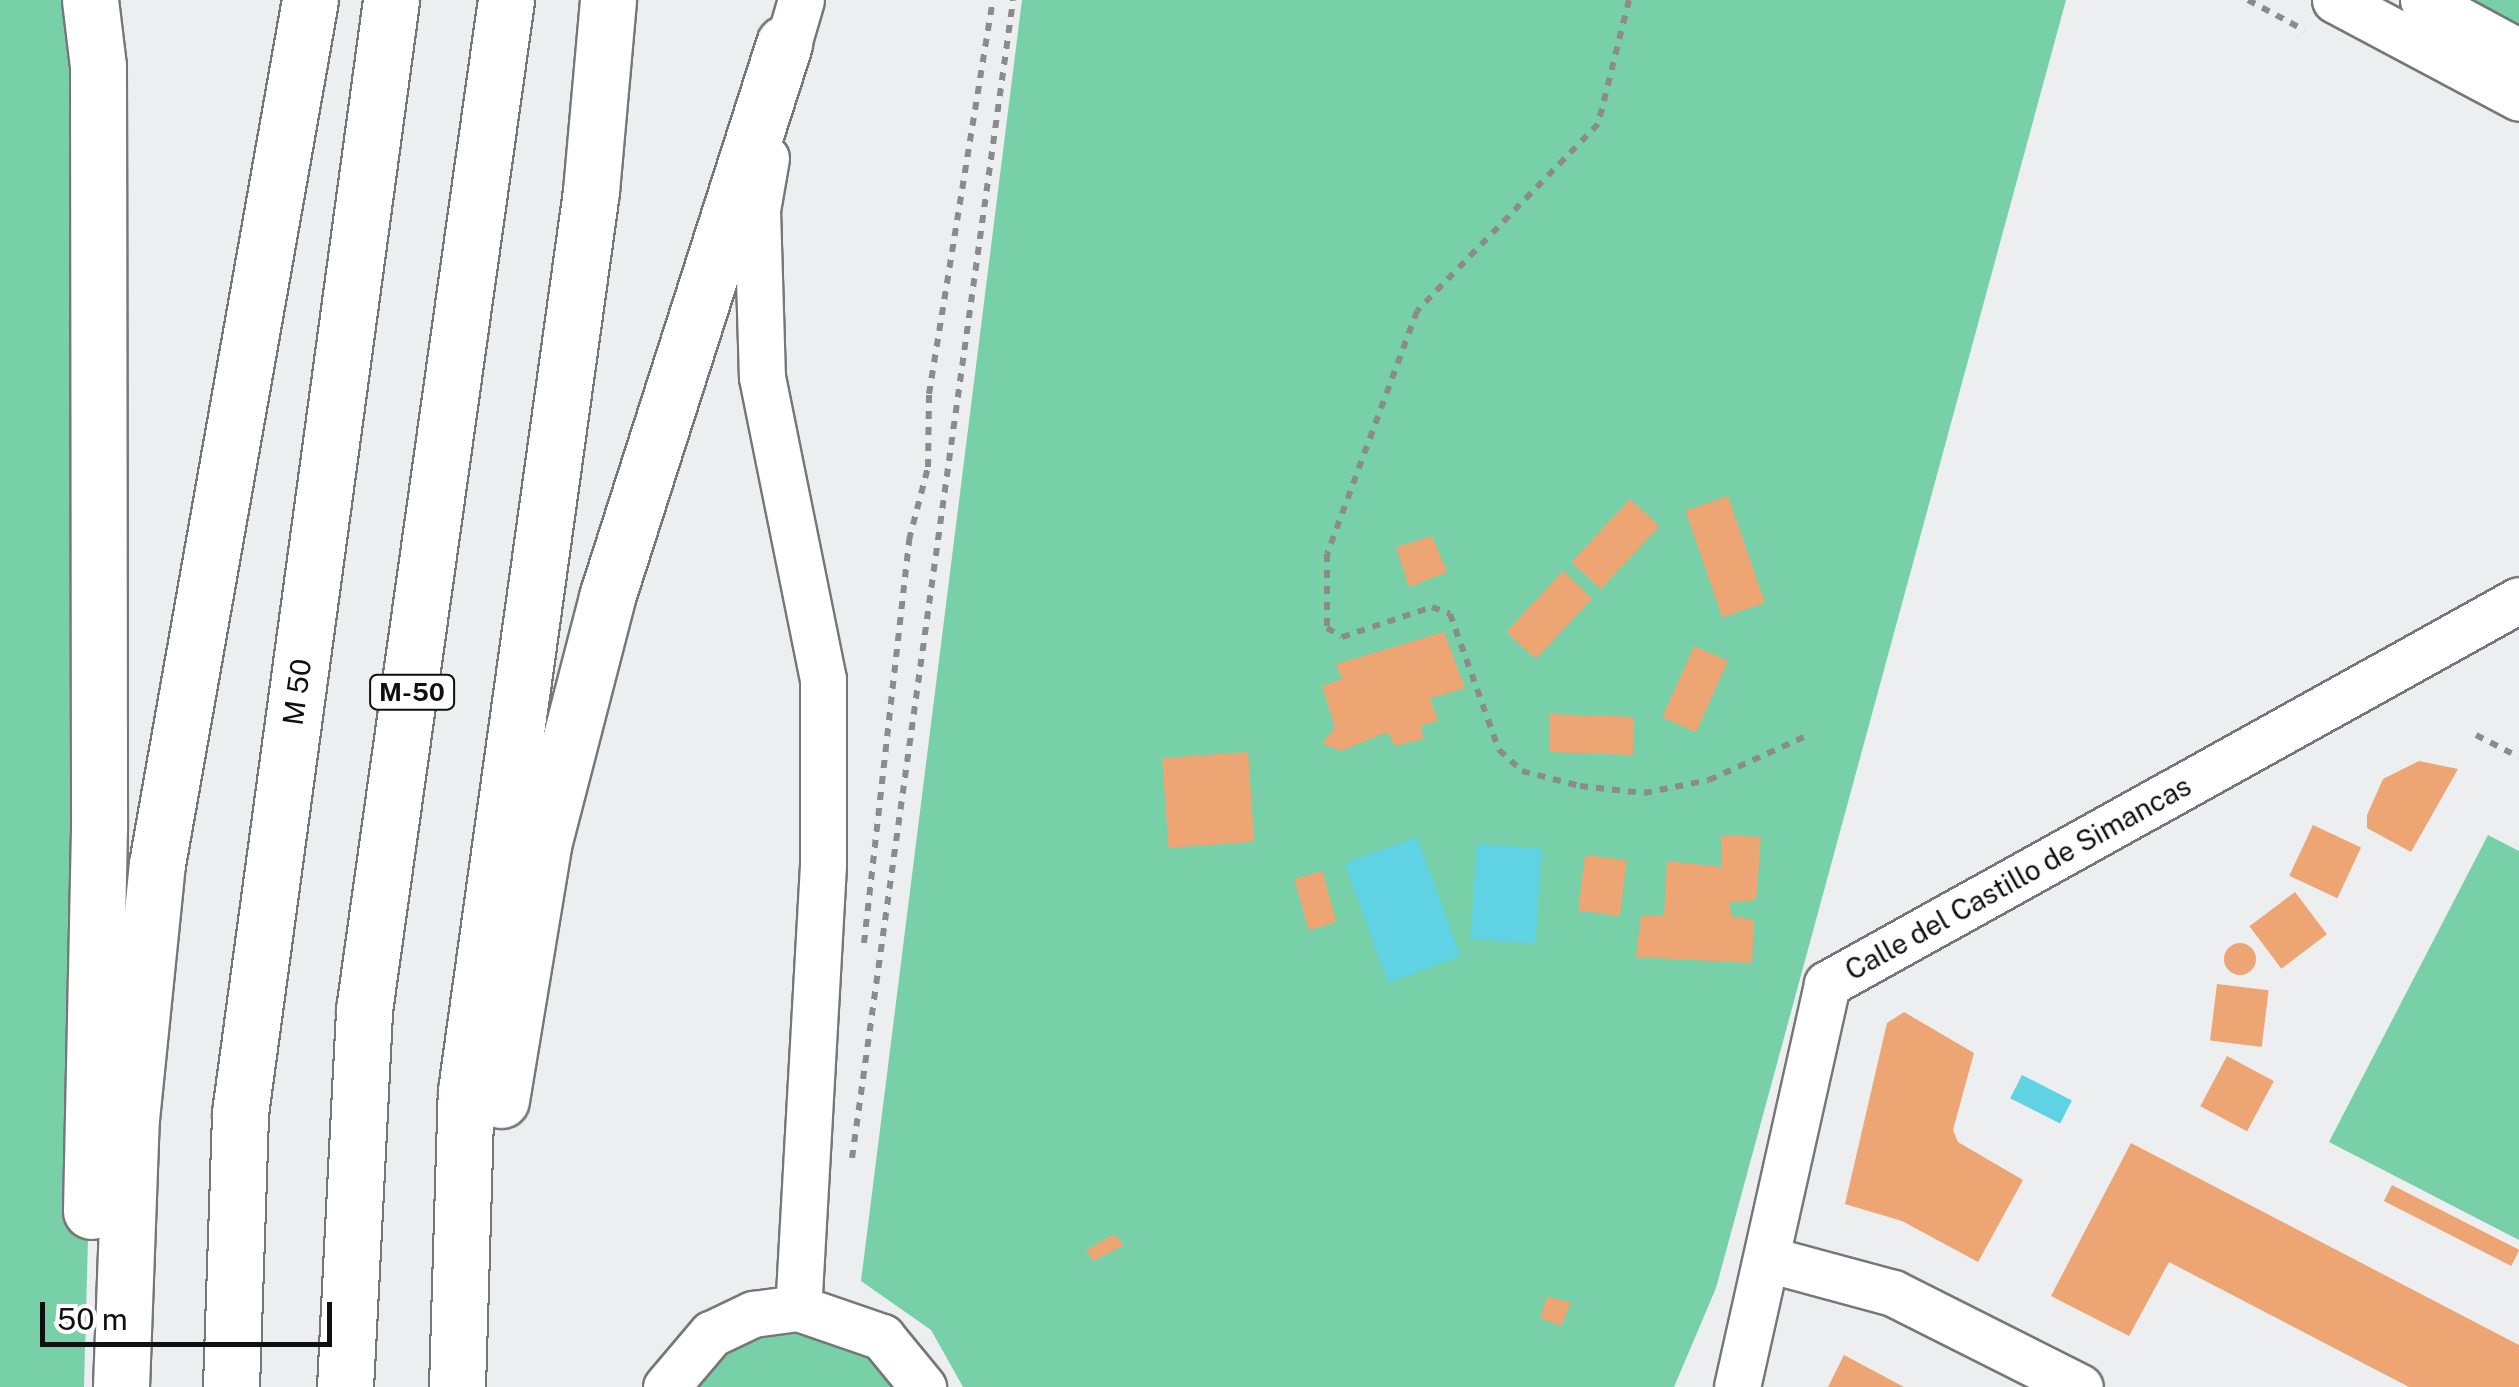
<!DOCTYPE html>
<html>
<head>
<meta charset="utf-8">
<style>
  body { margin:0 }
  #map { position:relative; width:2519px; height:1387px; overflow:hidden; background:#edeeef; font-family:"Public Sans",sans-serif }
  div>[style] { position:absolute }
  .green>* { inset:0; background:#77d0a8 }
  .water>* { inset:0; background:#5fd3e4; transform-origin:0 0 }
  .building>* { inset:0; background:#eda574; transform-origin:0 0 }
  .round { border-radius:50% }
  .path>* { height:6px; margin-top:-3px; transform-origin:0; background:repeating-linear-gradient(90deg,#8b8b8c 0 8px,transparent 0 16px) }
  .roads { filter:drop-shadow(2px 0 #777778) drop-shadow(-2px 0 #777778) drop-shadow(0 2px #777778) drop-shadow(0 -2px #777778) }
  .minor>* { height:45px; margin:-22.5px; padding:0 22.5px; transform-origin:22.5px; border-radius:22.5px; background:#fff }
  .highway>* { height:55px; margin:-27.5px; padding:0 27.5px; transform-origin:27.5px; border-radius:27.5px; background:#fff }
  span { translate:-50% -50%; white-space:nowrap; text-align:center; line-height:1.15; -webkit-text-stroke:10px #fff; paint-order:stroke }
  .shield-label span { padding:2px 8px; background:#fff; border:2px solid; border-radius:8px; -webkit-text-stroke-width:0 }
  .shield-label { font-size:25px; color:#101011; font-weight:700 }
  .street-label { font-size:28px; color:#101011 }
  .scale { position:absolute; left:40px; top:1302px; width:292px; height:45px; box-sizing:border-box; border:5px solid #101011; border-top:0; padding-left:12px; font-size:30px; line-height:35px; white-space:nowrap; color:#101011; -webkit-text-stroke:8px #fff; paint-order:stroke }
</style>
</head>
<body>
<div id="map">
  <div class="green">
    <div style="clip-path:polygon(0 0,90px 0,99px 829px,84px 1387px,0 1387px)"></div>
    <div style="clip-path:polygon(1022px 0,2066px 0,1716px 1288px,1674px 1387px,963px 1387px,931px 1330px,861px 1281px)"></div>
    <div style="clip-path:polygon(2465px 0,2519px 0,2519px 28px)"></div>
    <div style="clip-path:polygon(2488px 835px,2519px 851px,2519px 1240px,2329px 1142px)"></div>
    <div style="clip-path:polygon(789px 1329px,860px 1348px,900px 1387px,686px 1387px,719px 1353px)"></div>
  </div>
  <div class="water">
    <div style="left:1417px;top:837px;width:127px;height:77px;rotate:70deg"></div>
    <div style="left:1477px;top:844px;width:65px;height:95px;rotate:4deg"></div>
    <div style="left:2022px;top:1075px;width:56px;height:26px;rotate:27deg"></div>
  </div>
  <div class="building">
    <div style="left:1728px;top:496px;width:113px;height:45px;rotate:71deg"></div>
    <div style="left:1630px;top:499px;width:40px;height:86px;rotate:43deg"></div>
    <div style="clip-path:polygon(1432px 536px,1447px 572px,1409px 587px,1396px 547px)"></div>
    <div style="left:1563px;top:571px;width:40px;height:83px;rotate:43deg"></div>
    <div style="clip-path:polygon(1444px 632px,1465px 688px,1430px 698px,1438px 721px,1421px 725px,1423px 739px,1395px 746px,1387px 732px,1341px 751px,1322px 744px,1335px 727px,1322px 686px,1342px 679px,1336px 664px)"></div>
    <div style="left:1694px;top:646px;width:37px;height:78px;rotate:24deg"></div>
    <div style="left:1550px;top:714px;width:84px;height:38px;rotate:2deg"></div>
    <div style="left:1248px;top:752px;width:90px;height:86px;rotate:86deg"></div>
    <div style="clip-path:polygon(2419px 761px,2458px 769px,2411px 852px,2367px 828px,2367px 815px,2383px 779px)"></div>
    <div style="left:2313px;top:825px;width:53px;height:56px;rotate:25deg"></div>
    <div style="clip-path:polygon(1721px 835px,1761px 837px,1756px 900px,1730px 902px,1731px 916px,1754px 920px,1752px 963px,1636px 957px,1641px 915px,1664px 916px,1667px 861px,1722px 867px)"></div>
    <div style="left:1585px;top:855px;width:42px;height:56px;rotate:7deg"></div>
    <div style="left:1322px;top:871px;width:53px;height:29px;rotate:74deg"></div>
    <div style="left:2295px;top:892px;width:53px;height:57px;rotate:53deg"></div>
    <div class="round" style="left:2224px;top:943px;width:32px;height:32px"></div>
    <div style="left:2217px;top:984px;width:52px;height:57px;rotate:7deg"></div>
    <div style="clip-path:polygon(1904px 1012px,1974px 1053px,1953px 1130px,1958px 1142px,2023px 1180px,1978px 1262px,1902px 1221px,1845px 1204px,1887px 1023px)"></div>
    <div style="left:2227px;top:1056px;width:53px;height:57px;rotate:28deg"></div>
    <div style="clip-path:polygon(2131px 1143px,2519px 1345px,2519px 1387px,2409px 1387px,2169px 1262px,2129px 1336px,2051px 1296px)"></div>
    <div style="left:2392px;top:1185px;width:143px;height:18px;rotate:27deg"></div>
    <div style="clip-path:polygon(1114px 1234px,1124px 1245px,1093px 1261px,1086px 1250px)"></div>
    <div style="clip-path:polygon(1547px 1297px,1571px 1302px,1561px 1326px,1540px 1318px)"></div>
    <div style="clip-path:polygon(1844px 1355px,1904px 1387px,1828px 1387px)"></div>
  </div>
  <div class="path">
    <div style="left:1629px;top:0;width:128px;rotate:104deg"></div>
    <div style="left:1598px;top:124px;width:260px;rotate:134.1deg"></div>
    <div style="left:1417px;top:311px;width:259px;rotate:110.3deg"></div>
    <div style="left:1327px;top:554px;width:74px;rotate:90deg"></div>
    <div style="left:1327px;top:628px;width:17px;rotate:31deg"></div>
    <div style="left:1342px;top:637px;width:95px;rotate:-18.4deg"></div>
    <div style="left:1432px;top:607px;width:19px;rotate:21deg"></div>
    <div style="left:1450px;top:614px;width:145px;rotate:70.2deg"></div>
    <div style="left:1499px;top:750px;width:31px;rotate:42deg"></div>
    <div style="left:1522px;top:771px;width:60px;rotate:14.5deg"></div>
    <div style="left:1580px;top:786px;width:64px;rotate:6.2deg"></div>
    <div style="left:1644px;top:793px;width:66px;rotate:-11.3deg"></div>
    <div style="left:1709px;top:780px;width:104px;rotate:-24.4deg"></div>
    <div style="left:2248px;top:0;width:64px;rotate:28.2deg"></div>
    <div style="left:2476px;top:735px;width:48px;rotate:27.1deg"></div>
    <div style="left:864px;top:943px;width:406px;rotate:-83.6deg"></div>
    <div style="left:909px;top:540px;width:75px;rotate:-75.4deg"></div>
    <div style="left:928px;top:467px;width:73px;rotate:-89.2deg"></div>
    <div style="left:929px;top:394px;width:399px;rotate:-80.8deg"></div>
    <div style="left:852px;top:1158px;width:1169px;rotate:-82.08deg"></div>
  </div>
  <div class="roads">
    <div class="minor">
      <div style="left:2335px;top:0;width:208px;rotate:28deg"></div>
      <div style="left:2423px;top:0;width:109px;rotate:28.4deg"></div>
      <div style="left:779px;top:75px;width:78px;rotate:-73.7deg"></div>
      <div style="left:766px;top:158px;width:53px;rotate:99.8deg"></div>
      <div style="left:757px;top:210px;width:167px;rotate:88.3deg"></div>
      <div style="left:762px;top:377px;width:308px;rotate:78.6deg"></div>
      <div style="left:823px;top:679px;width:186px;rotate:90deg"></div>
      <div style="left:823px;top:865px;width:444px;rotate:93.2deg"></div>
      <div style="left:1771px;top:1260px;width:126px;rotate:15.1deg"></div>
      <div style="left:1893px;top:1293px;width:209px;rotate:26.7deg"></div>
      <div style="left:666px;top:1387px;width:70px;rotate:-49.7deg"></div>
      <div style="left:711px;top:1334px;width:47px;rotate:-25.5deg"></div>
      <div style="left:753px;top:1314px;width:45px;rotate:-7.6deg"></div>
      <div style="left:798px;top:1308px;width:89px;rotate:19deg"></div>
      <div style="left:882px;top:1337px;width:65px;rotate:50.6deg"></div>
      <div style="left:1737px;top:1387px;width:413px;rotate:-77.4deg"></div>
      <div style="left:1827px;top:984px;width:791px;rotate:-29.03deg"></div>
    </div>
    <div class="highway">
      <div style="left:90px;top:0;width:66px;rotate:83.1deg"></div>
      <div style="left:98px;top:66px;width:763px;rotate:89.92deg"></div>
      <div style="left:99px;top:829px;width:382px;rotate:91.2deg"></div>
      <div style="left:501px;top:1100px;width:258px;rotate:-80.6deg"></div>
      <div style="left:543px;top:845px;width:256px;rotate:-75.5deg"></div>
      <div style="left:607px;top:597px;width:581px;rotate:-72.25deg"></div>
      <div style="left:121px;top:1387px;width:268px;rotate:-87.9deg"></div>
      <div style="left:131px;top:1119px;width:256px;rotate:-84.2deg"></div>
      <div style="left:157px;top:864px;width:877px;rotate:-79.96deg"></div>
      <div style="left:231px;top:1387px;width:274px;rotate:-88.1deg"></div>
      <div style="left:240px;top:1113px;width:1123px;rotate:-82.27deg"></div>
      <div style="left:345px;top:1387px;width:377px;rotate:-87.1deg"></div>
      <div style="left:364px;top:1010px;width:1020px;rotate:-82deg"></div>
      <div style="left:457px;top:1387px;width:296px;rotate:-88.3deg"></div>
      <div style="left:466px;top:1091px;width:909px;rotate:-82.09deg"></div>
      <div style="left:591px;top:191px;width:192px;rotate:-84.9deg"></div>
    </div>
  </div>
  <div class="shield-label">
    <span style="left:412px;top:692px">M-50</span>
  </div>
  <div class="street-label">
    <span style="left:297px;top:692px;rotate:-82deg">M 50</span>
    <span style="left:2018px;top:878px;rotate:-29deg">Calle del Castillo de Simancas</span>
  </div>
  <div class="scale">50 m</div>
</div>
</body>
</html>
